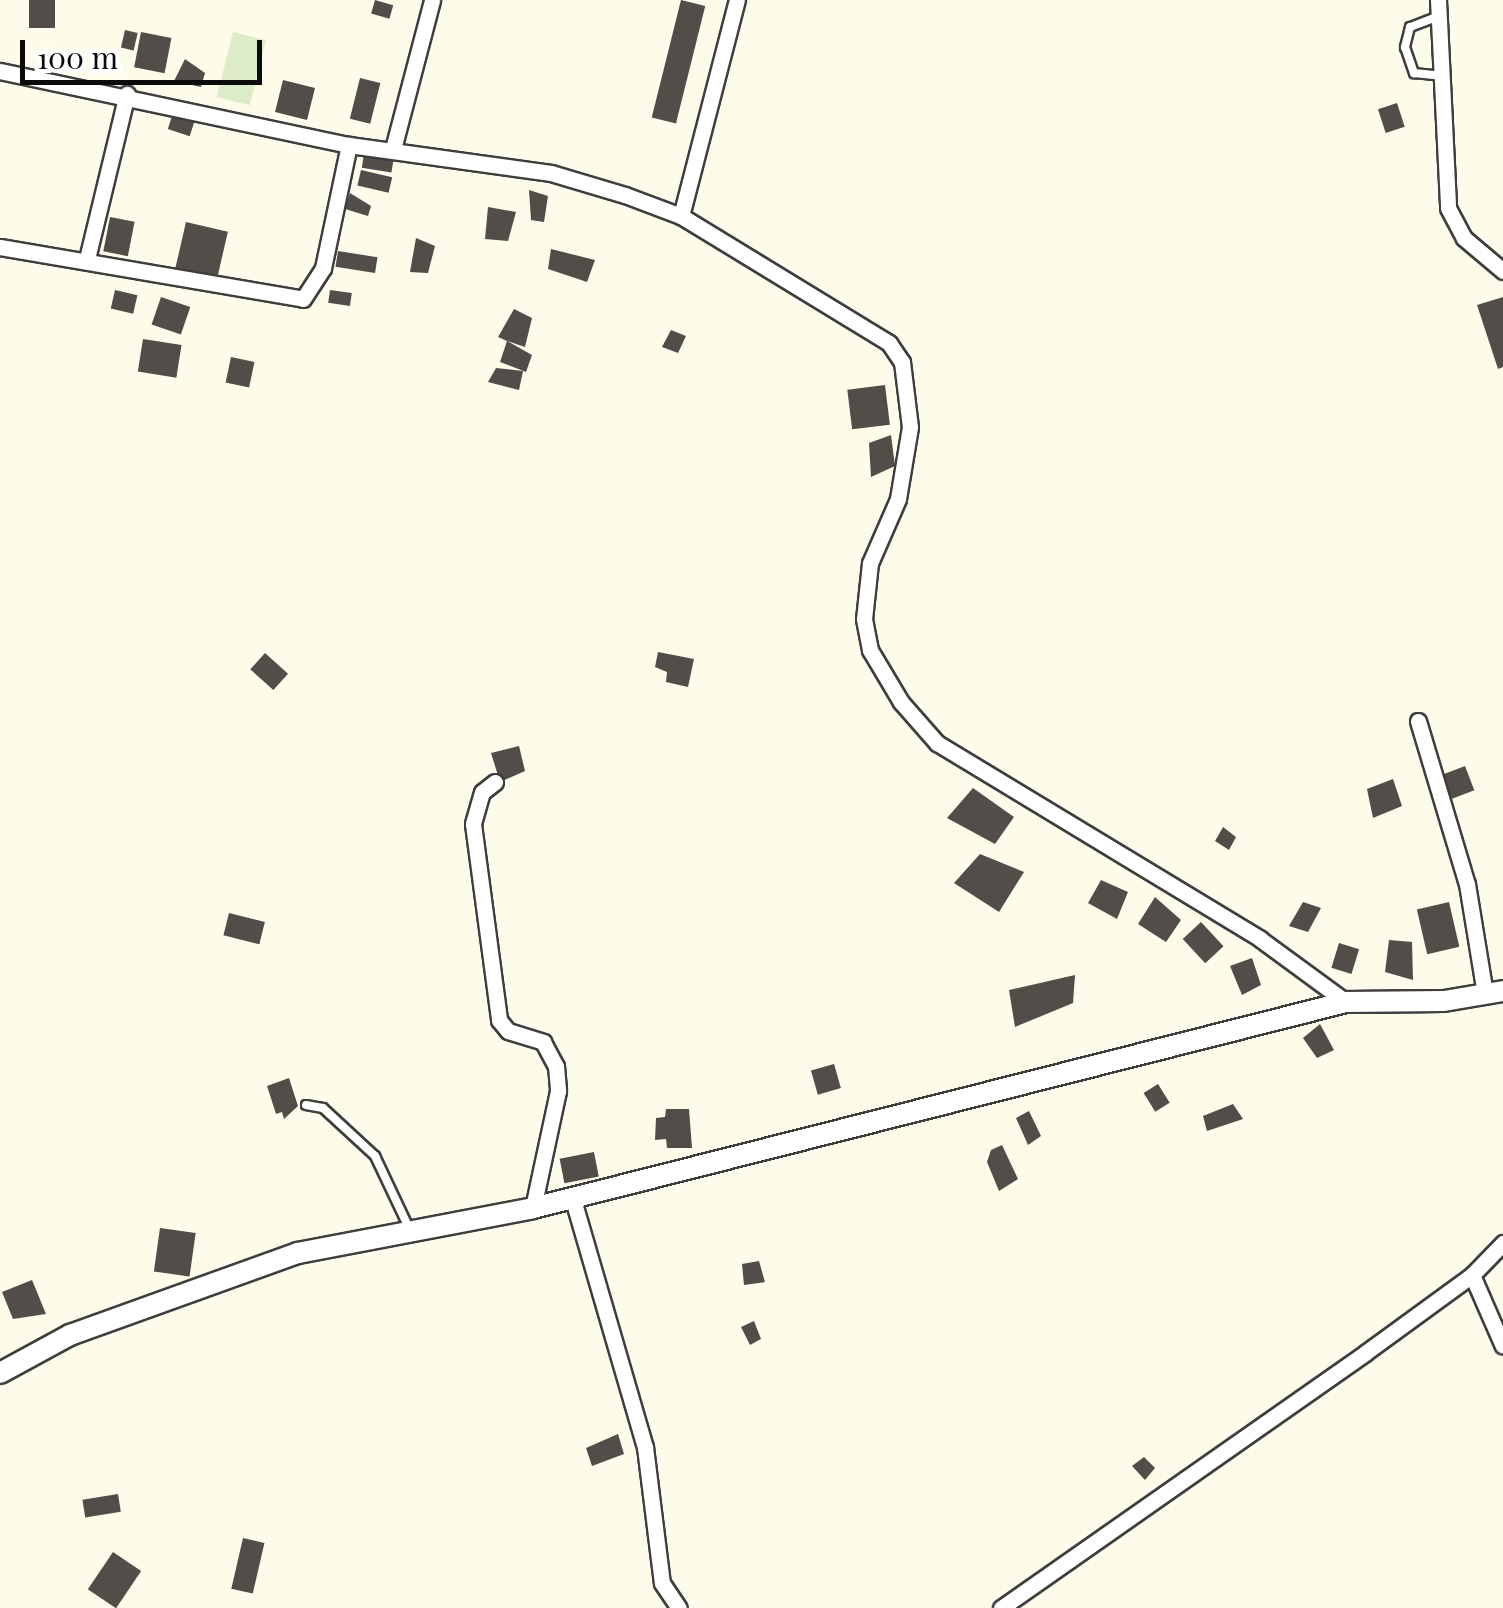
<!DOCTYPE html>
<html>
<head>
<meta charset="utf-8">
<style>
  body { margin:0 }
  #map { position:relative; width:1503px; height:1608px; overflow:hidden; background:#fdfbea; font-family:"Playfair Display",serif }
  div>[style] { position:absolute }
  .pitch>* { inset:0; background:#dcecc8; transform-origin:0 0 }
  .building>* { inset:0; background:#524d48; transform-origin:0 0 }
  .roads { filter:drop-shadow(2px 0 #3e3e3e) drop-shadow(-2px 0 #3e3e3e) drop-shadow(0 2px #3e3e3e) drop-shadow(0 -2px #3e3e3e) }
  .service>* { height:8px; margin:-4px; padding:0 4px; transform-origin:4px; border-radius:4px; background:#fff }
  .minor>* { height:15px; margin:-7.5px; padding:0 7.5px; transform-origin:7.5px; border-radius:7.5px; background:#fff }
  .tertiary>* { height:20px; margin:-10px; padding:0 10px; transform-origin:10px; border-radius:10px; background:#fff }
  span { translate:-50% -50%; white-space:nowrap; text-align:center; line-height:1.15; -webkit-text-stroke:10px #fff; paint-order:stroke }
  .scale { position:absolute; left:20px; top:40px; width:242px; height:45px; box-sizing:border-box; border:5px solid #0b0b0b; border-top:0; padding-left:12px; font-size:30px; line-height:35px; white-space:nowrap; color:#0b0b0b; -webkit-text-stroke:8px #fff; paint-order:stroke }
</style>
</head>
<body>
<div id="map">
  <div class="pitch">
    <div style="left:233px;top:32px;width:34px;height:67px;rotate:14deg"></div>
  </div>
  <div class="building">
    <div style="left:29px;top:0;width:26px;height:28px"></div>
    <div style="left:375px;top:0;width:19px;height:14px;rotate:16deg"></div>
    <div style="left:681px;top:0;width:25px;height:121px;rotate:14deg"></div>
    <div style="left:125px;top:30px;width:13px;height:18px;rotate:13deg"></div>
    <div style="left:141px;top:32px;width:31px;height:36px;rotate:11deg"></div>
    <div style="clip-path:polygon(185px 59px,205px 73px,201px 87px,174px 81px)"></div>
    <div style="left:360px;top:78px;width:21px;height:42px;rotate:14deg"></div>
    <div style="left:283px;top:80px;width:33px;height:33px;rotate:14deg"></div>
    <div style="left:1397px;top:103px;width:25px;height:20px;rotate:72deg"></div>
    <div style="left:174px;top:110px;width:23px;height:20px;rotate:18deg"></div>
    <div style="left:364px;top:154px;width:30px;height:14px;rotate:9deg"></div>
    <div style="left:361px;top:170px;width:32px;height:16px;rotate:13deg"></div>
    <div style="clip-path:polygon(529px 190px,548px 196px,544px 222px,531px 220px)"></div>
    <div style="clip-path:polygon(350px 193px,371px 206px,368px 216px,345px 209px)"></div>
    <div style="clip-path:polygon(488px 207px,516px 212px,508px 241px,485px 239px)"></div>
    <div style="left:110px;top:217px;width:25px;height:35px;rotate:11deg"></div>
    <div style="left:186px;top:222px;width:43px;height:49px;rotate:13deg"></div>
    <div style="clip-path:polygon(416px 238px,435px 246px,428px 273px,410px 272px)"></div>
    <div style="clip-path:polygon(551px 249px,595px 260px,587px 282px,548px 269px)"></div>
    <div style="left:338px;top:251px;width:40px;height:16px;rotate:9deg"></div>
    <div style="left:115px;top:290px;width:23px;height:19px;rotate:13deg"></div>
    <div style="left:330px;top:290px;width:22px;height:13px;rotate:8deg"></div>
    <div style="left:161px;top:297px;width:31px;height:29px;rotate:19deg"></div>
    <div style="clip-path:polygon(1503px 297px,1503px 367px,1498px 369px,1477px 305px)"></div>
    <div style="clip-path:polygon(514px 309px,532px 318px,525px 347px,507px 341px,532px 355px,526px 372px,500px 362px,507px 341px,498px 337px)"></div>
    <div style="clip-path:polygon(671px 330px,686px 336px,678px 353px,662px 347px)"></div>
    <div style="left:143px;top:339px;width:39px;height:33px;rotate:9deg"></div>
    <div style="left:231px;top:357px;width:24px;height:26px;rotate:12deg"></div>
    <div style="clip-path:polygon(496px 368px,523px 371px,519px 390px,488px 382px)"></div>
    <div style="left:885px;top:385px;width:40px;height:38px;rotate:83deg"></div>
    <div style="clip-path:polygon(891px 435px,895px 466px,871px 477px,869px 443px)"></div>
    <div style="clip-path:polygon(658px 652px,694px 659px,688px 687px,666px 682px,667px 672px,655px 667px)"></div>
    <div style="left:265px;top:653px;width:31px;height:22px;rotate:42deg"></div>
    <div style="clip-path:polygon(519px 746px,525px 771px,500px 782px,491px 753px)"></div>
    <div style="left:1465px;top:766px;width:26px;height:28px;rotate:69deg"></div>
    <div style="clip-path:polygon(1393px 779px,1402px 806px,1373px 818px,1367px 789px)"></div>
    <div style="clip-path:polygon(973px 788px,1014px 817px,995px 844px,947px 818px)"></div>
    <div style="clip-path:polygon(1223px 827px,1236px 837px,1229px 850px,1215px 841px)"></div>
    <div style="clip-path:polygon(980px 854px,1024px 872px,999px 912px,954px 883px)"></div>
    <div style="clip-path:polygon(1101px 880px,1128px 892px,1117px 919px,1088px 903px)"></div>
    <div style="clip-path:polygon(1155px 897px,1181px 920px,1166px 942px,1138px 924px)"></div>
    <div style="clip-path:polygon(1303px 902px,1321px 908px,1308px 932px,1289px 926px)"></div>
    <div style="left:1449px;top:902px;width:46px;height:33px;rotate:77deg"></div>
    <div style="left:229px;top:913px;width:37px;height:23px;rotate:14deg"></div>
    <div style="left:1201px;top:922px;width:33px;height:25px;rotate:47deg"></div>
    <div style="clip-path:polygon(1389px 940px,1412px 942px,1413px 980px,1385px 972px)"></div>
    <div style="left:1339px;top:943px;width:21px;height:26px;rotate:17deg"></div>
    <div style="clip-path:polygon(1252px 958px,1261px 985px,1242px 995px,1230px 966px)"></div>
    <div style="clip-path:polygon(1075px 975px,1073px 1003px,1015px 1027px,1009px 990px)"></div>
    <div style="clip-path:polygon(1320px 1024px,1334px 1050px,1317px 1058px,1303px 1038px)"></div>
    <div style="left:834px;top:1064px;width:25px;height:24px;rotate:74deg"></div>
    <div style="clip-path:polygon(289px 1078px,298px 1106px,284px 1119px,282px 1112px,276px 1114px,267px 1086px)"></div>
    <div style="left:1158px;top:1084px;width:22px;height:17px;rotate:58deg"></div>
    <div style="clip-path:polygon(1233px 1104px,1243px 1119px,1207px 1131px,1203px 1116px)"></div>
    <div style="clip-path:polygon(666px 1109px,689px 1109px,692px 1148px,667px 1148px,666px 1139px,655px 1140px,656px 1118px,665px 1117px)"></div>
    <div style="clip-path:polygon(1029px 1111px,1041px 1136px,1028px 1145px,1016px 1118px)"></div>
    <div style="clip-path:polygon(1002px 1145px,1018px 1179px,999px 1191px,987px 1162px,991px 1150px)"></div>
    <div style="left:594px;top:1152px;width:25px;height:35px;rotate:79deg"></div>
    <div style="left:160px;top:1228px;width:36px;height:44px;rotate:8deg"></div>
    <div style="clip-path:polygon(759px 1261px,765px 1282px,744px 1285px,742px 1264px)"></div>
    <div style="clip-path:polygon(32px 1280px,46px 1314px,13px 1319px,2px 1292px)"></div>
    <div style="clip-path:polygon(754px 1321px,761px 1339px,750px 1345px,741px 1327px)"></div>
    <div style="clip-path:polygon(618px 1434px,624px 1454px,592px 1466px,586px 1448px)"></div>
    <div style="clip-path:polygon(1144px 1457px,1155px 1468px,1145px 1480px,1132px 1466px)"></div>
    <div style="left:118px;top:1494px;width:18px;height:36px;rotate:81deg"></div>
    <div style="left:243px;top:1538px;width:22px;height:52px;rotate:13deg"></div>
    <div style="left:113px;top:1552px;width:34px;height:45px;rotate:34deg"></div>
  </div>
  <div class="roads">
    <div class="service">
      <div style="left:1439px;top:16px;width:31px;rotate:159deg"></div>
      <div style="left:1410px;top:27px;width:21px;rotate:104deg"></div>
      <div style="left:1405px;top:47px;width:28px;rotate:71deg"></div>
      <div style="left:1414px;top:73px;width:27px;rotate:6deg"></div>
      <div style="left:306px;top:1105px;width:17px;rotate:10deg"></div>
      <div style="left:323px;top:1108px;width:71px;rotate:42.7deg"></div>
      <div style="left:375px;top:1156px;width:82px;rotate:64.7deg"></div>
    </div>
    <div class="minor">
      <div style="left:1438px;top:0;width:208px;rotate:87.2deg"></div>
      <div style="left:1448px;top:208px;width:34px;rotate:62deg"></div>
      <div style="left:1464px;top:238px;width:51px;rotate:40.2deg"></div>
      <div style="left:0;top:71px;width:357px;rotate:12deg"></div>
      <div style="left:349px;top:145px;width:204px;rotate:7.9deg"></div>
      <div style="left:551px;top:173px;width:77px;rotate:16.6deg"></div>
      <div style="left:625px;top:195px;width:60px;rotate:20.6deg"></div>
      <div style="left:681px;top:216px;width:244px;rotate:31.4deg"></div>
      <div style="left:889px;top:343px;width:23px;rotate:56deg"></div>
      <div style="left:902px;top:362px;width:65px;rotate:83deg"></div>
      <div style="left:910px;top:427px;width:73px;rotate:99.5deg"></div>
      <div style="left:898px;top:499px;width:70px;rotate:113.6deg"></div>
      <div style="left:870px;top:563px;width:56px;rotate:96.1deg"></div>
      <div style="left:864px;top:619px;width:32px;rotate:79deg"></div>
      <div style="left:870px;top:650px;width:61px;rotate:59.2deg"></div>
      <div style="left:901px;top:702px;width:55px;rotate:48.7deg"></div>
      <div style="left:937px;top:743px;width:378px;rotate:31.2deg"></div>
      <div style="left:1260px;top:939px;width:107px;rotate:36.2deg"></div>
      <div style="left:393px;top:149px;width:154px;rotate:-75.3deg"></div>
      <div style="left:681px;top:216px;width:223px;rotate:-75.5deg"></div>
      <div style="left:0;top:247px;width:307px;rotate:9.7deg"></div>
      <div style="left:303px;top:299px;width:37px;rotate:-57deg"></div>
      <div style="left:323px;top:268px;width:126px;rotate:-78.1deg"></div>
      <div style="left:87px;top:259px;width:170px;rotate:-76.4deg"></div>
      <div style="left:1418px;top:721px;width:170px;rotate:73.3deg"></div>
      <div style="left:1467px;top:884px;width:111px;rotate:80.7deg"></div>
      <div style="left:495px;top:782px;width:16px;rotate:142deg"></div>
      <div style="left:482px;top:792px;width:33px;rotate:106deg"></div>
      <div style="left:473px;top:824px;width:198px;rotate:82.4deg"></div>
      <div style="left:499px;top:1020px;width:14px;rotate:51deg"></div>
      <div style="left:508px;top:1031px;width:37px;rotate:17deg"></div>
      <div style="left:543px;top:1042px;width:27px;rotate:62deg"></div>
      <div style="left:556px;top:1066px;width:25px;rotate:85deg"></div>
      <div style="left:558px;top:1091px;width:120px;rotate:102.1deg"></div>
      <div style="left:572px;top:1196px;width:261px;rotate:73.8deg"></div>
      <div style="left:645px;top:1447px;width:137px;rotate:82.9deg"></div>
      <div style="left:662px;top:1583px;width:30px;rotate:56deg"></div>
      <div style="left:1472px;top:1275px;width:77px;rotate:66.4deg"></div>
      <div style="left:1001px;top:1608px;width:444px;rotate:-35deg"></div>
      <div style="left:1365px;top:1353px;width:132px;rotate:-36.1deg"></div>
      <div style="left:1472px;top:1275px;width:45px;rotate:-45.9deg"></div>
    </div>
    <div class="tertiary">
      <div style="left:0;top:1373px;width:80px;rotate:-28.5deg"></div>
      <div style="left:70px;top:1335px;width:242px;rotate:-19.8deg"></div>
      <div style="left:298px;top:1253px;width:239px;rotate:-10.8deg"></div>
      <div style="left:533px;top:1208px;width:839px;rotate:-14.22deg"></div>
      <div style="left:1346px;top:1002px;width:98px;rotate:-0.6deg"></div>
      <div style="left:1444px;top:1001px;width:60px;rotate:-9.6deg"></div>
    </div>
  </div>
  <div class="scale">100 m</div>
</div>
</body>
</html>
